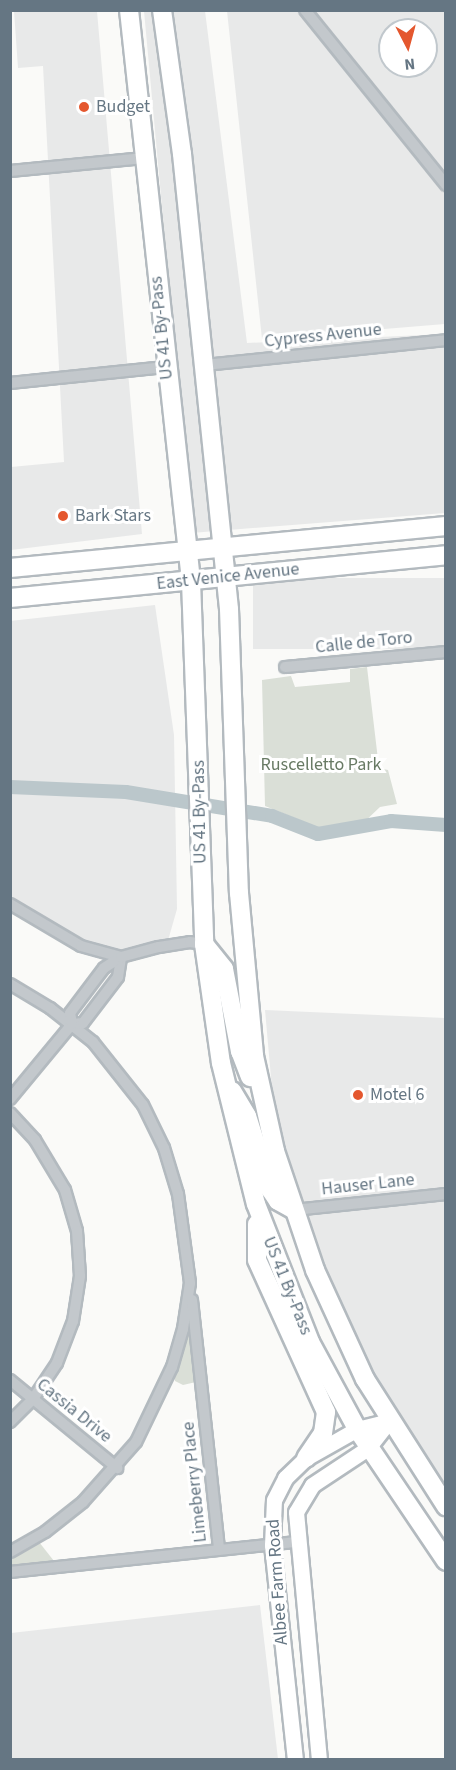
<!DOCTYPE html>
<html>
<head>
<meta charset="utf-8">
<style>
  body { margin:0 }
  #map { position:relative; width:456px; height:1770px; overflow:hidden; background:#fafaf8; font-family:"Source Sans 3",sans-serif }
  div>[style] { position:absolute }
  .built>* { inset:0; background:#e8e9e9; transform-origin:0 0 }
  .green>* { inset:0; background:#dadfd7 }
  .canal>* { height:14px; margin:-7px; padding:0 7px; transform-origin:7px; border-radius:7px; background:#bbc7cb }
  .roads { filter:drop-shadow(2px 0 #b3babf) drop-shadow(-2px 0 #b3babf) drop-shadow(0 2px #b3babf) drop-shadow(0 -2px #b3babf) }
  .minor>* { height:10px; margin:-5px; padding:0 5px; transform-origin:5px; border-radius:5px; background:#c3c8cc }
  .secondary>* { height:15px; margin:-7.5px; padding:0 7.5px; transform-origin:7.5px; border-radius:7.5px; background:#fff }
  .primary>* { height:18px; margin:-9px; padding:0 9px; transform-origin:9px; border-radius:9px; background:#fff }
  .dots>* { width:16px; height:16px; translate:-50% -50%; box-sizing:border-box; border:3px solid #fff; border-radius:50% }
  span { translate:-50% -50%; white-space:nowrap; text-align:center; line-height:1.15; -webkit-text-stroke:6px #fff; paint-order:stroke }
  .poi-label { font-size:18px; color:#657683 }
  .left { translate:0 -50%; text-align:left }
  .street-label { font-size:18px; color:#657683 }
  .park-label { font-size:18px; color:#687a64 }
  .frame { position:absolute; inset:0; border:12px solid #657683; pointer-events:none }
  .north { position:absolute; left:378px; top:18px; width:60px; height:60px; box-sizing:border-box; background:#fff; border:2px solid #c1c8cd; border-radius:50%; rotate:174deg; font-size:16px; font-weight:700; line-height:24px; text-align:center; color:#657683 }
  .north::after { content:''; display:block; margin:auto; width:21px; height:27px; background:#e4572e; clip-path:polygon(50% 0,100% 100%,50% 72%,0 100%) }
</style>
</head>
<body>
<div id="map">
  <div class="built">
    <div style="clip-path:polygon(14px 11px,97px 11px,142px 534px,11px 550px,11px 467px,64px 462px,43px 66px,18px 68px)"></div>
    <div style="clip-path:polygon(144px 11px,156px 11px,176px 154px,215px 531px,192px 533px)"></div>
    <div style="clip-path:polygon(169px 11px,205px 11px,247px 343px,445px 334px,445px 513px,228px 530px)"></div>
    <div style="clip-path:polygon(evenodd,227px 11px,445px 11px,445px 324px,262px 339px,227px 11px,390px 30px,426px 30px,426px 66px,390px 66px,390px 30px)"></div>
    <div style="left:445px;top:578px;width:71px;height:192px;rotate:90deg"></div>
    <div style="clip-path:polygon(155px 605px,174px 735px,177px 909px,167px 944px,99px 952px,11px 906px,10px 621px)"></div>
    <div style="clip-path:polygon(265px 1010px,445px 1018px,445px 1490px,371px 1376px,321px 1267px,292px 1181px,272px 1089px)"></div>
    <div style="clip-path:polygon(260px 1605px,278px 1759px,11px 1759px,11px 1633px)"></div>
  </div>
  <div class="green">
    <div style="clip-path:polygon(367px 667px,379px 768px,388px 770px,397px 804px,380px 807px,360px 826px,337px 835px,265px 806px,262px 680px,291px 676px,295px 687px,350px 682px,350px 669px)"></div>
    <div style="clip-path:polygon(190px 1330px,196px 1382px,183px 1385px,175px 1381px,174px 1376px)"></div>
    <div style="clip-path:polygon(39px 1542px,54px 1561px,11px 1566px,11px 1557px)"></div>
  </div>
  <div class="canal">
    <div style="left:10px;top:787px;width:116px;rotate:2.5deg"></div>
    <div style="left:126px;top:792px;width:148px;rotate:9.3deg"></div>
    <div style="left:272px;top:816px;width:49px;rotate:21.4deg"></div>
    <div style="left:318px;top:834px;width:74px;rotate:-10.1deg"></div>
    <div style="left:391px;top:821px;width:55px;rotate:4.2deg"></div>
  </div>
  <div class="roads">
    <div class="minor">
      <div style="left:305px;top:10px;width:225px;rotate:51.1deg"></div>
      <div style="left:10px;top:171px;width:135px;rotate:-5.5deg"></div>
      <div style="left:205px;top:365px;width:242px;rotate:-5.9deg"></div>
      <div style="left:10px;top:383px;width:156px;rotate:-5.9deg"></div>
      <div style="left:285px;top:667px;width:162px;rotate:-5.3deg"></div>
      <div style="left:10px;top:904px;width:82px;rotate:30.6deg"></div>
      <div style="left:81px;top:946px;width:41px;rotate:15.4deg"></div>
      <div style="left:10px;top:984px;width:47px;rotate:31deg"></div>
      <div style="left:50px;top:1008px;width:55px;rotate:38.3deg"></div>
      <div style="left:93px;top:1042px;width:80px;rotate:51.6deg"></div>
      <div style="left:143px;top:1105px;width:48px;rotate:64deg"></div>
      <div style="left:164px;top:1148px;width:48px;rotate:73.1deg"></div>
      <div style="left:178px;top:1194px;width:90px;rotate:82.3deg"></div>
      <div style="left:190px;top:1283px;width:47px;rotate:98.7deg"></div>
      <div style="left:183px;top:1329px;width:40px;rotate:106deg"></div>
      <div style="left:172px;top:1367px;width:83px;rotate:115.6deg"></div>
      <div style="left:136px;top:1442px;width:80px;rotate:131.5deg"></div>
      <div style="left:83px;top:1502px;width:48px;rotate:141.7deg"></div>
      <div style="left:45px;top:1532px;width:40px;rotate:150.3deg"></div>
      <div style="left:72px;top:1024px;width:11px;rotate:-5deg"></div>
      <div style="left:83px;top:1023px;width:58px;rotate:-52.7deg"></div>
      <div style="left:118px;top:977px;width:20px;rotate:-81deg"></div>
      <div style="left:10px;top:1099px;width:97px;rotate:-50.4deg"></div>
      <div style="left:72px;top:1024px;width:11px;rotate:-100deg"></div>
      <div style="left:70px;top:1013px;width:56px;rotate:-52.9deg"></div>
      <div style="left:104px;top:968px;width:20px;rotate:-33deg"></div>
      <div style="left:121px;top:957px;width:39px;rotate:-15deg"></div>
      <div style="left:159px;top:947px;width:31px;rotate:-9deg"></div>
      <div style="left:190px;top:942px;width:14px;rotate:8deg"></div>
      <div style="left:10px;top:1113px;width:37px;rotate:47deg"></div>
      <div style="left:35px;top:1140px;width:58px;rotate:59deg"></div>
      <div style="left:65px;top:1190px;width:43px;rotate:73.7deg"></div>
      <div style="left:77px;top:1231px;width:45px;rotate:86.2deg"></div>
      <div style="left:80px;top:1276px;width:46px;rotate:98.8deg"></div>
      <div style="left:73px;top:1321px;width:45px;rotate:110.9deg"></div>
      <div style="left:57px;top:1363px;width:43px;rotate:123.7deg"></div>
      <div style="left:33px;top:1399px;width:33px;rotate:135deg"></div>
      <div style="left:294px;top:1210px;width:153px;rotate:-6deg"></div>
      <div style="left:192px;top:1300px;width:251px;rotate:83.8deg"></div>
      <div style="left:10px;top:1380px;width:139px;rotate:39.4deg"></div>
      <div style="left:10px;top:1572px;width:288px;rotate:-6deg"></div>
    </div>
    <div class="secondary">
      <div style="left:295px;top:1760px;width:216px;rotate:-96.1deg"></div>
      <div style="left:272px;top:1545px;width:45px;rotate:-87.5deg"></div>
      <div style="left:274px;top:1500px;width:25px;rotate:-63deg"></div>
      <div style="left:285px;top:1478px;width:29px;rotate:-44deg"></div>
      <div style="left:306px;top:1458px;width:59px;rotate:-29.6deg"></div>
      <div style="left:357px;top:1429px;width:33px;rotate:-14deg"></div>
      <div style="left:319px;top:1760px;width:249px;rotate:-95.3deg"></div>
      <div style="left:296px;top:1512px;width:31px;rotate:-59deg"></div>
      <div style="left:312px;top:1485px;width:67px;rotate:-33.5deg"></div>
      <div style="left:368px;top:1448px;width:34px;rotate:-52deg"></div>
    </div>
    <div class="primary">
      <div style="left:129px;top:10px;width:574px;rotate:83.8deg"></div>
      <div style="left:191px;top:581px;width:363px;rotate:87.9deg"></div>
      <div style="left:204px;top:944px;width:120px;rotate:81.9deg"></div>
      <div style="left:221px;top:1063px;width:145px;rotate:76.1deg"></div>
      <div style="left:256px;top:1204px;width:148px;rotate:68.6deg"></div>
      <div style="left:310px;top:1342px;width:99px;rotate:61.6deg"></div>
      <div style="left:357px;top:1429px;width:159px;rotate:56deg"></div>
      <div style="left:162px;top:10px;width:145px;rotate:82.1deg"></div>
      <div style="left:182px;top:154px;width:457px;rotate:84.1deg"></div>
      <div style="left:229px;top:609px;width:284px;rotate:88deg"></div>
      <div style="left:239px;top:893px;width:164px;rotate:84.7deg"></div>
      <div style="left:254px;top:1056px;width:97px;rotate:77.5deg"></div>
      <div style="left:275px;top:1151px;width:126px;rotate:71.4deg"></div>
      <div style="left:315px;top:1270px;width:120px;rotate:65.4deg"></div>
      <div style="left:365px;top:1379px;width:151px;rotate:57.5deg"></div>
      <div style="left:10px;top:568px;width:438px;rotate:-5.5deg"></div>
      <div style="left:10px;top:598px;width:438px;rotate:-5.6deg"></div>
      <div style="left:204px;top:944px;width:32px;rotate:51deg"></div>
      <div style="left:224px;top:969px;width:84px;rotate:79deg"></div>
      <div style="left:240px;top:1051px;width:28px;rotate:69deg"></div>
      <div style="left:232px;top:1091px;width:29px;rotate:59deg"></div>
      <div style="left:247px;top:1116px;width:77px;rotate:72.5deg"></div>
      <div style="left:270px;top:1189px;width:14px;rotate:56deg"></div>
      <div style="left:278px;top:1201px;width:18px;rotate:29deg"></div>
      <div style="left:257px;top:1224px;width:36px;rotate:90deg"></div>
      <div style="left:257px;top:1260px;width:167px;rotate:65.6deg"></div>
      <div style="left:326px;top:1412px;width:21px;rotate:98deg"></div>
      <div style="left:323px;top:1433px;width:30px;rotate:124deg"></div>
    </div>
  </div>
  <div class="dots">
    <div style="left:84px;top:107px;background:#e4572e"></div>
    <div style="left:63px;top:516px;background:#e4572e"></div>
    <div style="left:358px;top:1095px;background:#e4572e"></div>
  </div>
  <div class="poi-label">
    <span class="left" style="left:96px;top:107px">Budget</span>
    <span class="left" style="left:75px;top:516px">Bark Stars</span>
    <span class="left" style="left:370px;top:1095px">Motel 6</span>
  </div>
  <div class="street-label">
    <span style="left:162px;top:328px;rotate:-96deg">US 41 By-Pass</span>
    <span style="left:323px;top:336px;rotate:-6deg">Cypress Avenue</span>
    <span style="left:228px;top:577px;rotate:-6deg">East Venice Avenue</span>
    <span style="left:364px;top:643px;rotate:-6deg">Calle de Toro</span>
    <span style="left:200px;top:812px;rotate:-91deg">US 41 By-Pass</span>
    <span style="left:368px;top:1185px;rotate:-6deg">Hauser Lane</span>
    <span style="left:287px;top:1286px;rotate:68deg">US 41 By-Pass</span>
    <span style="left:74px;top:1411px;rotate:39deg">Cassia Drive</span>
    <span style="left:195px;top:1482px;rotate:-96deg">Limeberry Place</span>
    <span style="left:278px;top:1582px;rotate:-94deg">Albee Farm Road</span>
  </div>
  <div class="park-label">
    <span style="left:321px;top:765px">Ruscelletto Park</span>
  </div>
  <div class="frame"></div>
  <div class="north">N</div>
</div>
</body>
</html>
